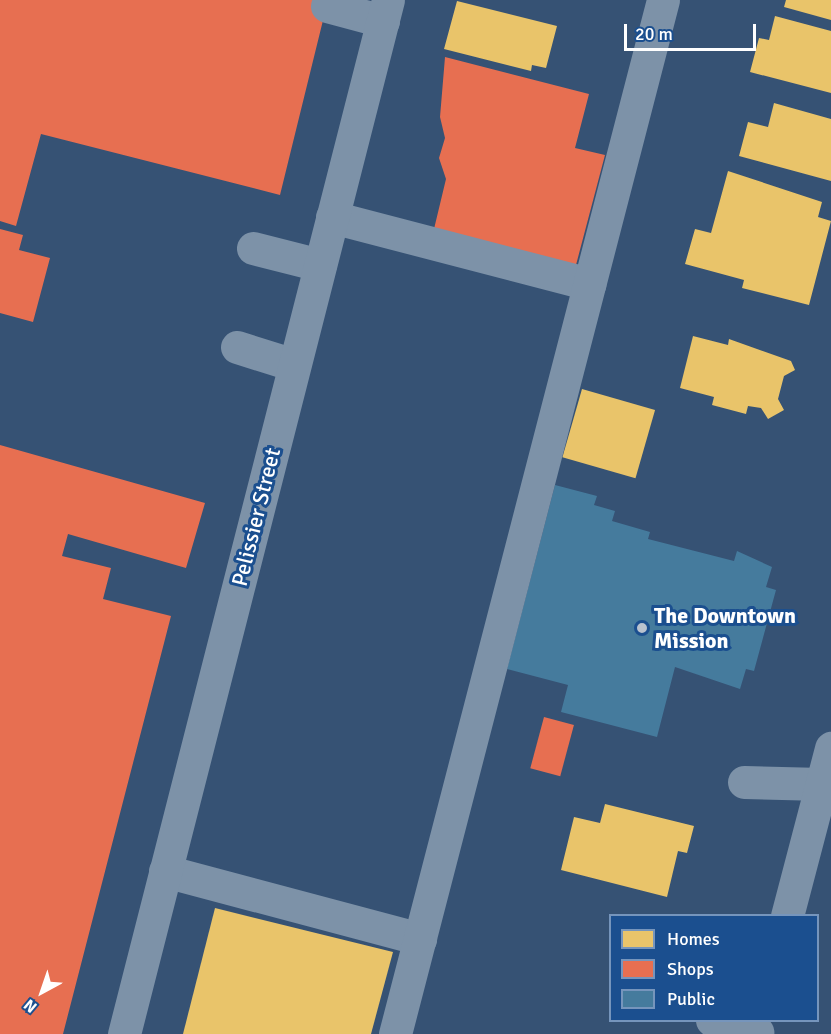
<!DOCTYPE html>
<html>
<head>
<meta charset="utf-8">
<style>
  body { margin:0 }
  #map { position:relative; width:831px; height:1034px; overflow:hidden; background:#365274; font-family:Signika,sans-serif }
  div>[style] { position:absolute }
  .homes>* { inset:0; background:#e9c46a; transform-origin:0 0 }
  .shops>* { inset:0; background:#e76f51; transform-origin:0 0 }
  .public>* { inset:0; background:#457b9d }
  .minor>* { height:33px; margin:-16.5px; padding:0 16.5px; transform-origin:16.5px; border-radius:16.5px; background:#7d92a8 }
  .dots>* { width:16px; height:16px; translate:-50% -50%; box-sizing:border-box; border:3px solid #1b4f8f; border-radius:50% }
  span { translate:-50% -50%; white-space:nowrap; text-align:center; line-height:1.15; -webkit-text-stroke:6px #1b4f8f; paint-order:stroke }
  .street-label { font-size:22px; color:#fff }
  .poi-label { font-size:22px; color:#fff; font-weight:700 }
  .left { translate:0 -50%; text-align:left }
  .legend { position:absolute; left:609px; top:914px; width:210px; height:108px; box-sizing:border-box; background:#1b4f8f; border:2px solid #7695bc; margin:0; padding:8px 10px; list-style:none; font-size:18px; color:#fff }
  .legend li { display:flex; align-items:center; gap:12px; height:30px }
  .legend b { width:30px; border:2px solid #7695bc }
  .north { position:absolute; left:12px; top:962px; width:60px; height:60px; -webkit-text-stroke:4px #1b4f8f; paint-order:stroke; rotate:220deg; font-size:16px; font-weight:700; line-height:24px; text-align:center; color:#fff }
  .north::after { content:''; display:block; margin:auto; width:21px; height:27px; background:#fff; clip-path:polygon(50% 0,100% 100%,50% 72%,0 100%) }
  .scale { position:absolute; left:624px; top:24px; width:132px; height:27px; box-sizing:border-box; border:3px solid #fff; border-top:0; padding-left:8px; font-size:18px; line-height:21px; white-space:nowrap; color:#fff; -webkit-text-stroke:4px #1b4f8f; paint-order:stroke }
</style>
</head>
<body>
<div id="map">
  <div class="homes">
    <div style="clip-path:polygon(786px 0,831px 0,831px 20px,784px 7px)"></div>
    <div style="clip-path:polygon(457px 1px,557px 26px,546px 68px,532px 65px,531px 71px,444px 49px)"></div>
    <div style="clip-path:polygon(775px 16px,831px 31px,831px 93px,750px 72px,759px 38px,769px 40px)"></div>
    <div style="clip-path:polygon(774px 103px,831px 119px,831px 181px,739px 156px,748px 122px,768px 127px)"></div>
    <div style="clip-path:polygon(728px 171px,822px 202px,818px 217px,831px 221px,809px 305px,742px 288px,744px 280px,685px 264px,695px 229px,711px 233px)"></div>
    <div style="clip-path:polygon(693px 336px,728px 345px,729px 339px,791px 361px,795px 370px,784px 376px,778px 399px,784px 410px,768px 419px,761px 408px,748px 406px,746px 414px,712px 405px,714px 397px,680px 388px)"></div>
    <div style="left:582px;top:389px;width:76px;height:71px;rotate:16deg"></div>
    <div style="clip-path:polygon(605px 804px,694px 826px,687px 853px,678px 851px,667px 897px,561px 870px,574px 817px,600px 823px)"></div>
    <div style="clip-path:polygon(215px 908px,393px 952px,371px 1034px,183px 1034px)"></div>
  </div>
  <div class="shops">
    <div style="clip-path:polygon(0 0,328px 0,280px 195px,41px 134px,16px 226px,0 221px)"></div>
    <div style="clip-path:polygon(445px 57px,589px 94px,575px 148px,605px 155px,576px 265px,434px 229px,446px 179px,439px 158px,445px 138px,440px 117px)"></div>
    <div style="clip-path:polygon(0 229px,23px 235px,19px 250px,50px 258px,33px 322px,0 313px)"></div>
    <div style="clip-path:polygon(0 445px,205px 503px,186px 568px,68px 534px,62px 556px,111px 568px,103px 599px,171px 616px,63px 1034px,0 1034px)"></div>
    <div style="left:544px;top:717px;width:31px;height:53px;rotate:15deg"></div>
  </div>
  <div class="public">
    <div style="clip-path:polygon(555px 485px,597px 496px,594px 505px,615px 511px,612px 521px,650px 532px,648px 539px,734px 561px,737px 551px,772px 567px,766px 587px,776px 590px,754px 671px,746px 669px,740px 689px,675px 667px,657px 737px,561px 712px,568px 685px,507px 669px)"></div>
  </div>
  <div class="minor">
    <div style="left:327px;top:6px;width:58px;rotate:15deg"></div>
    <div style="left:332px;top:217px;width:266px;rotate:14.6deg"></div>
    <div style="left:253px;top:248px;width:69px;rotate:14.2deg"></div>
    <div style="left:237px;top:347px;width:60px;rotate:17.5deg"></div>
    <div style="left:744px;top:782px;width:78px;rotate:1.5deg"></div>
    <div style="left:165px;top:871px;width:264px;rotate:14.9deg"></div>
    <div style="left:787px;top:916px;width:174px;rotate:-75.3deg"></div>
    <div style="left:712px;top:1020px;width:47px;rotate:14.9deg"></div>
    <div style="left:124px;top:1034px;width:1067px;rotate:-75.68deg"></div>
    <div style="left:395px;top:1034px;width:1068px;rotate:-75.47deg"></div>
  </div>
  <div class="dots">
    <div style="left:642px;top:628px;background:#b9c2ce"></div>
  </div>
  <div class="street-label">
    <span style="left:256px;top:517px;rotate:-76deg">Pelissier Street</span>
  </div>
  <div class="poi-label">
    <span class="left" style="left:654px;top:628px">The Downtown<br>Mission</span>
  </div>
  <ul class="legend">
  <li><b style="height:16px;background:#e9c46a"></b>Homes</li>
  <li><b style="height:16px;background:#e76f51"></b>Shops</li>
  <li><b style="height:16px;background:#457b9d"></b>Public</li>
  </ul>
  <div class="north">N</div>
  <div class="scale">20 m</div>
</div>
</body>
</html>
